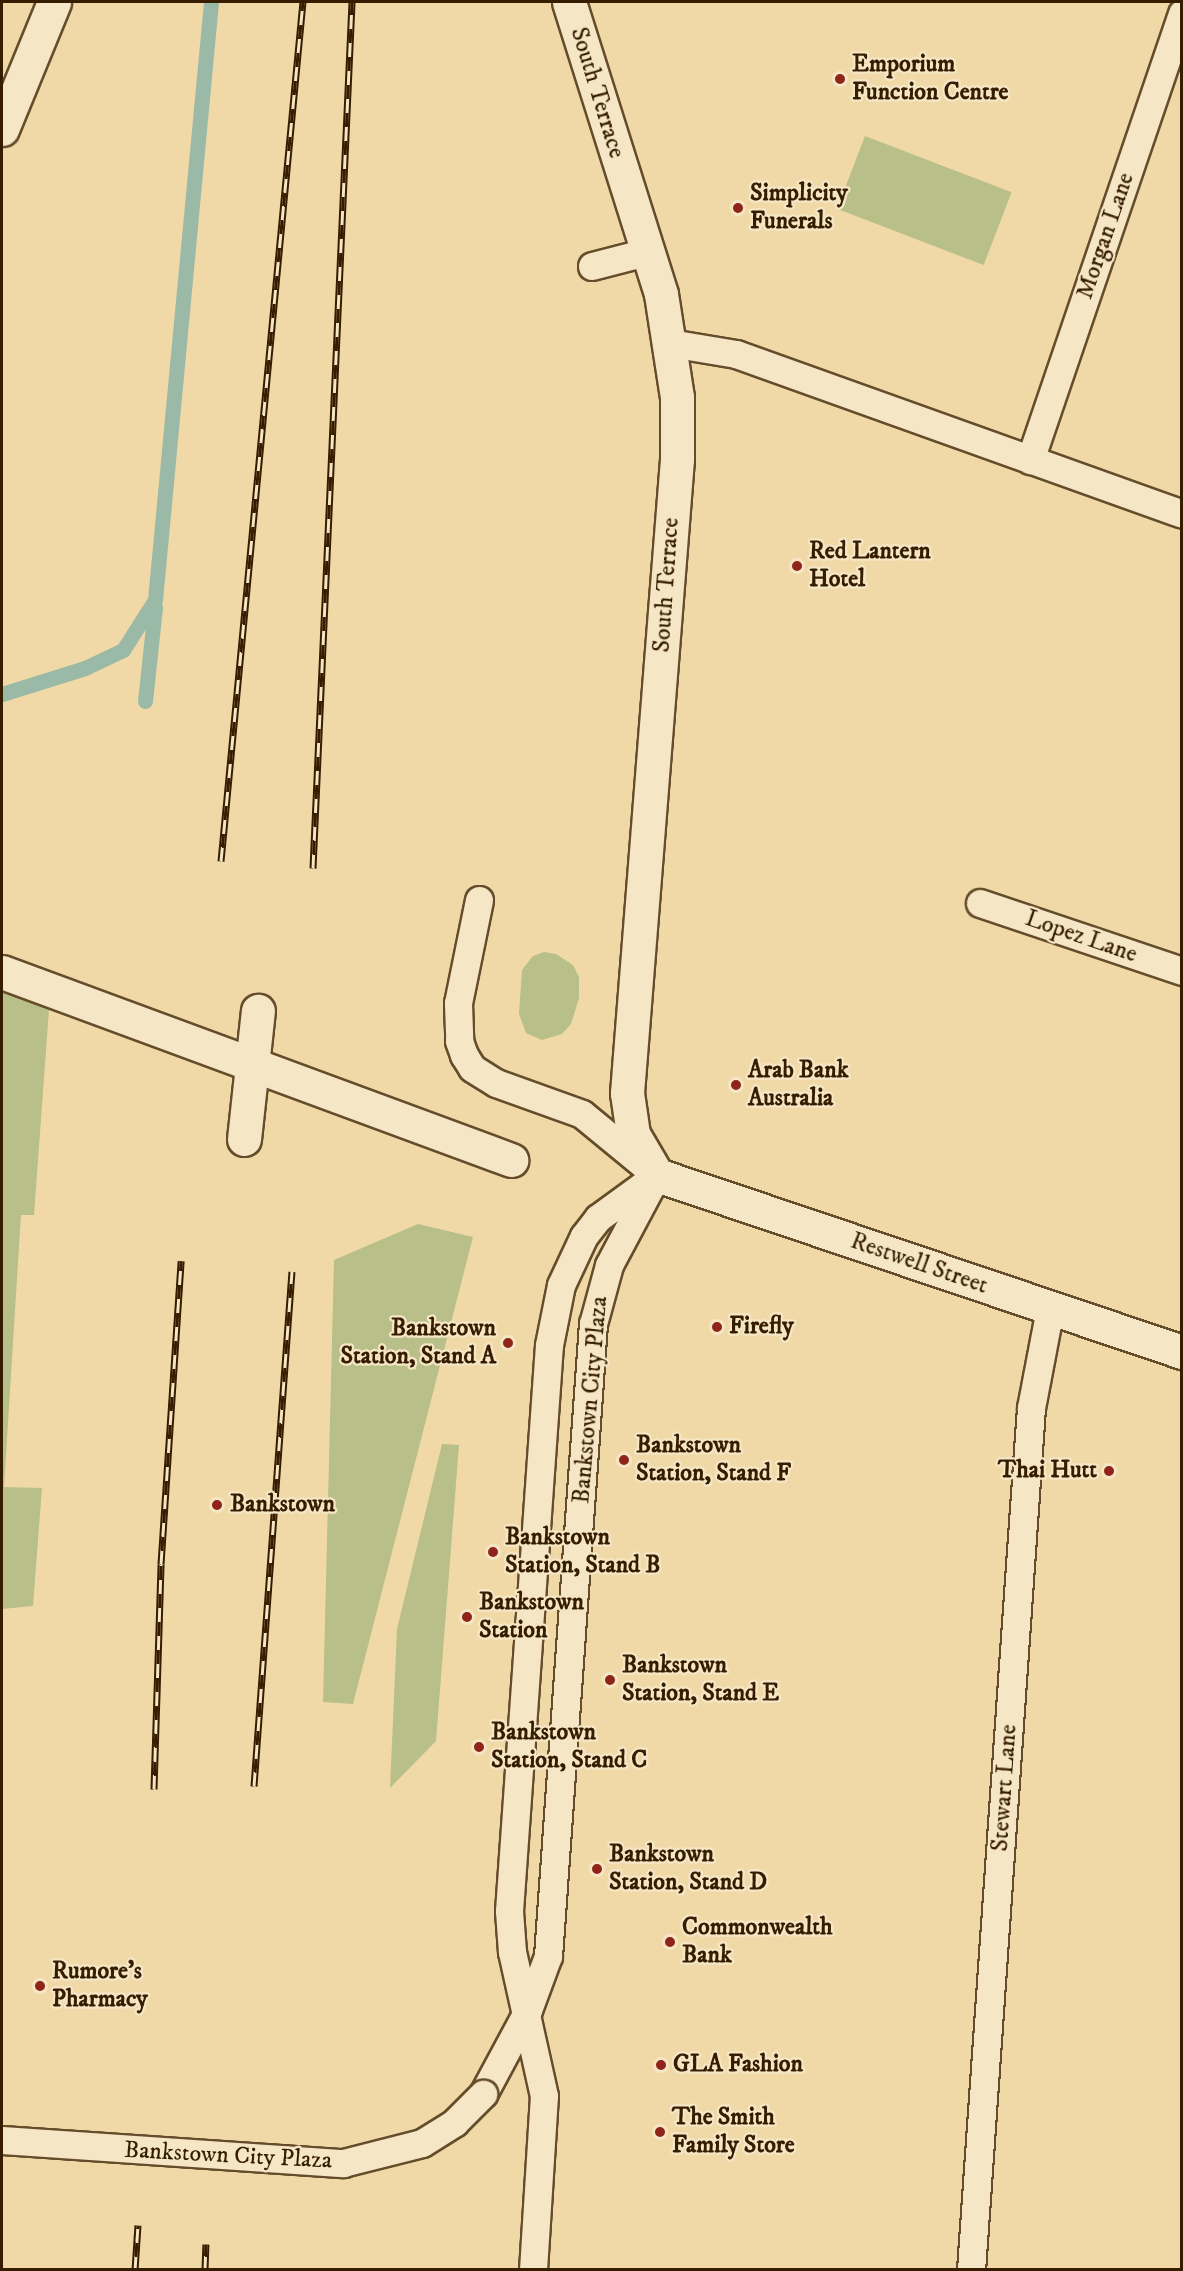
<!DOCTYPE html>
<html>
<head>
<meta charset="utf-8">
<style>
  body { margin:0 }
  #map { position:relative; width:1183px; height:2271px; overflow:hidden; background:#f0d9a7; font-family:"IM FELL DW Pica",serif }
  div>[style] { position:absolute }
  .green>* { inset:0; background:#b8bf88; transform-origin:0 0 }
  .stream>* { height:15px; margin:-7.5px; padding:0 7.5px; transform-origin:7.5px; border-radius:7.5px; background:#9abaa7 }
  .roads { filter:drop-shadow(2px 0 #654c2a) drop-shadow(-2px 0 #654c2a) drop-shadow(0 2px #654c2a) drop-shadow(0 -2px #654c2a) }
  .lane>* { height:27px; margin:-13.5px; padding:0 13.5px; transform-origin:13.5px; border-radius:13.5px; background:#f5e6c6 }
  .street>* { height:33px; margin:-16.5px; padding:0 16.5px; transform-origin:16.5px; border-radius:16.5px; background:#f5e6c6 }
  .secondary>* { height:33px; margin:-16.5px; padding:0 16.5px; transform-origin:16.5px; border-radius:16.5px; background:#f5e6c6 }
  .rail>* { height:7px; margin-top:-3.5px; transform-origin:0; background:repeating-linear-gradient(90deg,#f5e6c6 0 14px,#371d00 0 28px); box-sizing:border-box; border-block:2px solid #371d00 }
  .bridges { filter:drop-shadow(2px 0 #654c2a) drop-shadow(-2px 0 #654c2a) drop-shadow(0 2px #654c2a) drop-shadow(0 -2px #654c2a) }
  .lane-bridge>* { height:27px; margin:-13.5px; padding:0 13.5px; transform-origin:13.5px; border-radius:13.5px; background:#f5e6c6 }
  .dots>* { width:16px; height:16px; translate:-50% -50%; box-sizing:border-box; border:3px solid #f5e6c6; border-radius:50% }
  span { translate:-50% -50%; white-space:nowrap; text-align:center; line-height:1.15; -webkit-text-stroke:4.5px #f5e6c6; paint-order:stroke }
  .poi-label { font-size:24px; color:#371d00; font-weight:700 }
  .left { translate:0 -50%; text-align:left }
  .right { translate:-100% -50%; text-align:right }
  .street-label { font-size:24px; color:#371d00 }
  .frame { position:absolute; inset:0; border:3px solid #371d00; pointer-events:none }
</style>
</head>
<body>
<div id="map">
  <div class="green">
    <div style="left:865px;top:136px;width:157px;height:78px;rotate:21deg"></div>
    <div style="clip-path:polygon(544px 952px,556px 954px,573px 965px,579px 977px,579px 998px,571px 1024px,562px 1034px,542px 1040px,526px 1033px,519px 1014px,522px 970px,533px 956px)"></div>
    <div style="clip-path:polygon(2px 992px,50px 996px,34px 1215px,21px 1215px,4px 1487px,42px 1488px,33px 1606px,2px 1609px)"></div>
    <div style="clip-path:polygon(418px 1224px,473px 1237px,353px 1704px,323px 1702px,334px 1260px)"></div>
    <div style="clip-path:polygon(442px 1444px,459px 1445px,436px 1741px,390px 1788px,397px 1629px)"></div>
  </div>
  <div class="stream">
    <div style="left:2px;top:694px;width:87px;rotate:-17.4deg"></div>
    <div style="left:85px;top:668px;width:42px;rotate:-25.3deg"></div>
    <div style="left:123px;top:650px;width:59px;rotate:-57.4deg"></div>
    <div style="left:155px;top:600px;width:601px;rotate:-84.65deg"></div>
    <div style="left:145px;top:701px;width:94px;rotate:-83.9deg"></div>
  </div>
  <div class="roads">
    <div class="lane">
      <div style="left:592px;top:266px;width:60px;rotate:-14.5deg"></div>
      <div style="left:670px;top:343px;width:67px;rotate:9.5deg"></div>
      <div style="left:736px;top:354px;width:474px;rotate:19.7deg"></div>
      <div style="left:1030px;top:460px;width:472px;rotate:-71.2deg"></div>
      <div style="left:479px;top:900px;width:105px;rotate:101.5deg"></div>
      <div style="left:458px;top:1003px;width:38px;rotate:88deg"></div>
      <div style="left:459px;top:1041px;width:15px;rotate:70deg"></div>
      <div style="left:464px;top:1055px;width:15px;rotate:58deg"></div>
      <div style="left:472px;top:1068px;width:28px;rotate:32deg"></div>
      <div style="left:496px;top:1083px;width:91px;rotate:19.8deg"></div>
      <div style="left:582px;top:1114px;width:87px;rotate:39.4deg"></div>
      <div style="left:980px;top:903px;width:213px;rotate:18.6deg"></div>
      <div style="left:483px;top:2094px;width:95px;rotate:-61.8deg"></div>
      <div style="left:528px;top:2010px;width:58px;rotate:-69.7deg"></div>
      <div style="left:548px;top:1956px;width:634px;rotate:-85.93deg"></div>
      <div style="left:593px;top:1324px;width:61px;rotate:-74.8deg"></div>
      <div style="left:609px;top:1265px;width:92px;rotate:-62deg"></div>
      <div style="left:533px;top:2270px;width:174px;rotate:-86.4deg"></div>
      <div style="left:544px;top:2096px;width:148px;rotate:-102.5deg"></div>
      <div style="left:512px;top:1952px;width:41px;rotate:-94.2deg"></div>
      <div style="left:509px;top:1911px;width:567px;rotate:-85.96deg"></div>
      <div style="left:549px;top:1345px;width:61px;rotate:-78.7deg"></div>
      <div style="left:561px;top:1285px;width:54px;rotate:-64.9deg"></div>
      <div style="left:584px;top:1236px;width:23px;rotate:-52deg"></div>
      <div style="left:598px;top:1218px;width:73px;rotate:-36.1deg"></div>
      <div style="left:971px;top:2270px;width:864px;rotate:-86.02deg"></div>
      <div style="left:1031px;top:1408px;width:102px;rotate:-79.2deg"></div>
    </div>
    <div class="street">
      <div style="left:2px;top:129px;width:137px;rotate:-67.7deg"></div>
      <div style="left:2px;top:972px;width:543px;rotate:20.27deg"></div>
      <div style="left:244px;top:1139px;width:129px;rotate:-83.8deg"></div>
    </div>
    <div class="secondary">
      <div style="left:569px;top:2px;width:306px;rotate:72.5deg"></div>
      <div style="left:661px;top:294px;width:104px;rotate:81.2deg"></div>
      <div style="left:677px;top:397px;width:62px;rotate:90deg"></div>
      <div style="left:677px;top:459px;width:636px;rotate:94.51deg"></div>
      <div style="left:627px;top:1093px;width:41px;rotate:81.7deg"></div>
      <div style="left:633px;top:1134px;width:48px;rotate:59.7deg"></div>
      <div style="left:657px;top:1175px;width:554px;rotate:18.63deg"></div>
    </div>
  </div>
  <div class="rail">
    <div style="left:221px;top:861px;width:863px;rotate:-84.55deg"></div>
    <div style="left:313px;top:868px;width:867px;rotate:-87.42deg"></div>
    <div style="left:254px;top:1786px;width:516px;rotate:-85.78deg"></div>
    <div style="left:154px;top:1789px;width:225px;rotate:-88.2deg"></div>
    <div style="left:161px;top:1564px;width:304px;rotate:-86.2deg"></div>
    <div style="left:135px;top:2270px;width:45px;rotate:-86.2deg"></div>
    <div style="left:205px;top:2270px;width:26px;rotate:-88deg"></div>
  </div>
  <div class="bridges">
    <div class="lane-bridge">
      <div style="left:2px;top:2140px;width:342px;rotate:3.9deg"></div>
      <div style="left:343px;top:2163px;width:81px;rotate:-14.2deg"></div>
      <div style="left:422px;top:2143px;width:39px;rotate:-32deg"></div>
      <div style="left:455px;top:2122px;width:40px;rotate:-45deg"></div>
    </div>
  </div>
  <div class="dots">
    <div style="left:840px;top:79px;background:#8f2418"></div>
    <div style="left:738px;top:208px;background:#8f2418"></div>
    <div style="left:797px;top:566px;background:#8f2418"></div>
    <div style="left:736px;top:1085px;background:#8f2418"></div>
    <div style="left:717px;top:1327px;background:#8f2418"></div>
    <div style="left:508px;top:1343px;background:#8f2418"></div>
    <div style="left:624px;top:1460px;background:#8f2418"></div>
    <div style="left:1109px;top:1471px;background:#8f2418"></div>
    <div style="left:217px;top:1505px;background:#8f2418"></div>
    <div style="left:493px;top:1552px;background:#8f2418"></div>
    <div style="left:467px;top:1617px;background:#8f2418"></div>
    <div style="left:610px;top:1680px;background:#8f2418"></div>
    <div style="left:479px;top:1747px;background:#8f2418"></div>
    <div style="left:597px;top:1869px;background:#8f2418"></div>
    <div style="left:670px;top:1942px;background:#8f2418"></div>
    <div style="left:40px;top:1986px;background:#8f2418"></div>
    <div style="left:661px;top:2065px;background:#8f2418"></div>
    <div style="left:660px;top:2132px;background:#8f2418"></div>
  </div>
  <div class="poi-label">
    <span class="left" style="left:852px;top:79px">Emporium<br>Function Centre</span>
    <span class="left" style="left:750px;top:208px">Simplicity<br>Funerals</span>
    <span class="left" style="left:809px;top:566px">Red Lantern<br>Hotel</span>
    <span class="left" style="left:748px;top:1085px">Arab Bank<br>Australia</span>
    <span class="left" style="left:729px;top:1327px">Firefly</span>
    <span class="right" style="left:496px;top:1343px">Bankstown<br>Station, Stand A</span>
    <span class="left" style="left:636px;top:1460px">Bankstown<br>Station, Stand F</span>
    <span class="right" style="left:1097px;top:1471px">Thai Hutt</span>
    <span class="left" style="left:230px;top:1505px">Bankstown</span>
    <span class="left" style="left:505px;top:1552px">Bankstown<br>Station, Stand B</span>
    <span class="left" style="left:479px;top:1617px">Bankstown<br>Station</span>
    <span class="left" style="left:622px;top:1680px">Bankstown<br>Station, Stand E</span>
    <span class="left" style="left:491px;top:1747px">Bankstown<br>Station, Stand C</span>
    <span class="left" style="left:609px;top:1869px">Bankstown<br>Station, Stand D</span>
    <span class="left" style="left:682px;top:1942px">Commonwealth<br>Bank</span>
    <span class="left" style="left:52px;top:1986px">Rumore's<br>Pharmacy</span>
    <span class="left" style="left:673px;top:2065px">GLA Fashion</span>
    <span class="left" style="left:672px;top:2132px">The Smith<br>Family Store</span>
  </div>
  <div class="street-label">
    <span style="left:597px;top:93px;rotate:73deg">South Terrace</span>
    <span style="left:1106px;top:236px;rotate:-71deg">Morgan Lane</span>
    <span style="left:667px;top:585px;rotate:-86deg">South Terrace</span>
    <span style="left:1081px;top:937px;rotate:19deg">Lopez Lane</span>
    <span style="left:919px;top:1264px;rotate:19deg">Restwell Street</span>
    <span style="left:591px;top:1400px;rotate:-85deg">Bankstown City Plaza</span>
    <span style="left:1005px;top:1788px;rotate:-86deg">Stewart Lane</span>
    <span style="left:228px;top:2156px;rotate:3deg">Bankstown City Plaza</span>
  </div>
  <div class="frame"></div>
</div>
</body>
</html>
